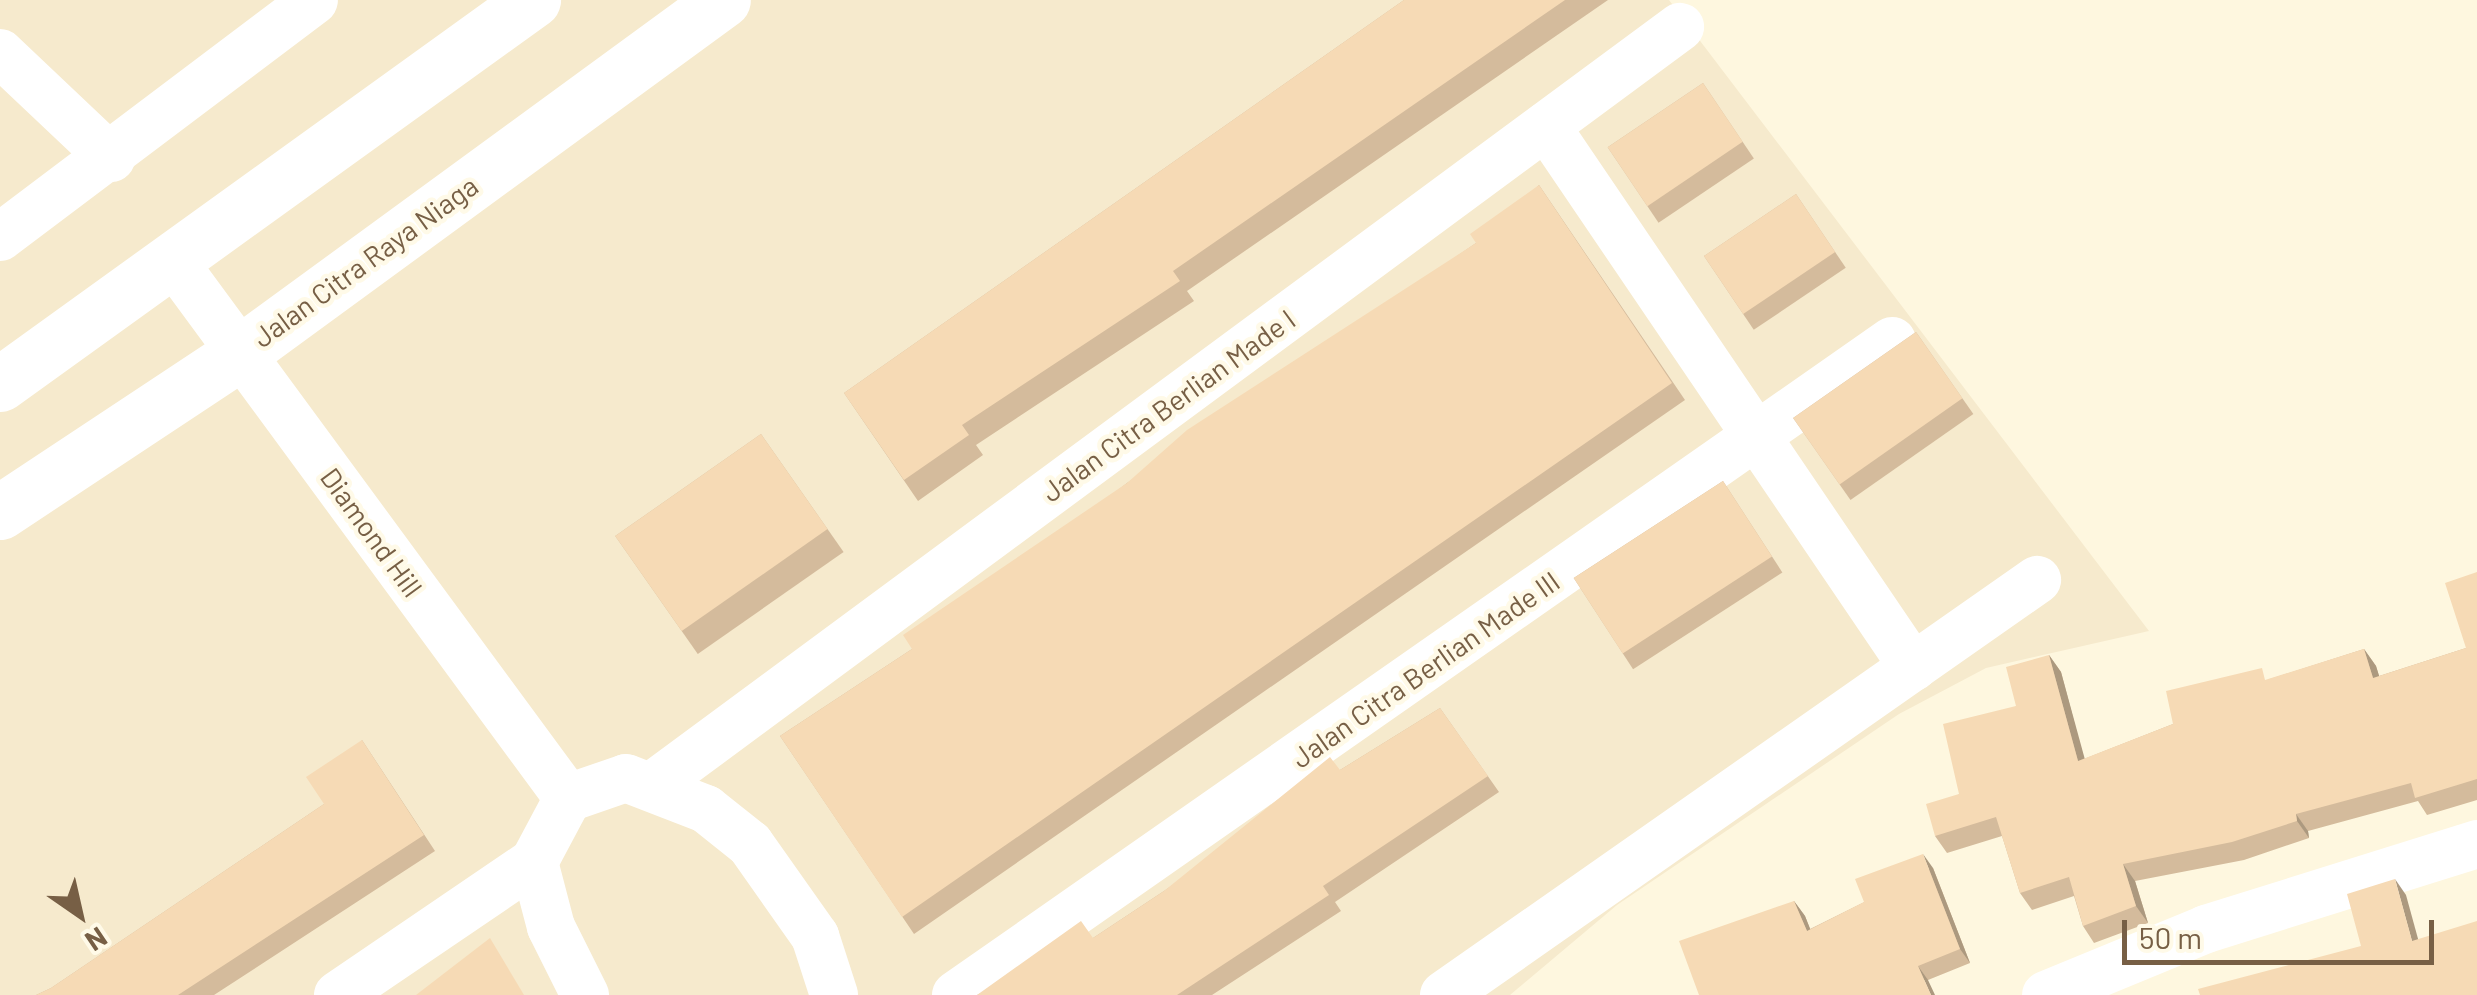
<!DOCTYPE html>
<html>
<head>
<meta charset="utf-8">
<style>
  body { margin:0 }
  #map { position:relative; width:2477px; height:995px; overflow:hidden; background:#fef7df; font-family:Barlow,sans-serif }
  div>[style] { position:absolute }
  .residential>* { inset:0; background:#f6eacd }
  .minor>* { height:48px; margin:-24px; padding:0 24px; transform-origin:24px; border-radius:24px; background:#fff }
  .tertiary>* { height:55px; margin:-27.5px; padding:0 27.5px; transform-origin:27.5px; border-radius:27.5px; background:#fff }
  .wall>* { inset:0; background:#d4bb9c; transform-origin:0 0 }
  .shaded-wall>* { inset:0; background:#ac997f }
  .building>* { inset:0; background:#f6dab5; transform-origin:0 0 }
  span { translate:-50% -50%; white-space:nowrap; text-align:center; line-height:1.15; -webkit-text-stroke:9px #fffae8; paint-order:stroke }
  .street-label { font-size:28px; color:#775f45 }
  .north { position:absolute; left:30px; top:865px; width:100px; height:100px; -webkit-text-stroke:8px #fffae8; paint-order:stroke; rotate:146deg; font-size:28px; font-weight:700; line-height:40px; text-align:center; color:#775f45 }
  .north::after { content:''; display:block; margin:auto; width:35px; height:45px; background:#775f45; clip-path:polygon(50% 0,100% 100%,50% 72%,0 100%) }
  .scale { position:absolute; left:2122px; top:920px; width:312px; height:45px; box-sizing:border-box; border:5px solid #775f45; border-top:0; padding-left:12px; font-size:30px; line-height:35px; white-space:nowrap; color:#775f45; -webkit-text-stroke:8px #fffae8; paint-order:stroke }
</style>
</head>
<body>
<div id="map">
  <div class="residential">
    <div style="clip-path:polygon(0 0,1669px 0,2149px 631px,1986px 668px,1899px 714px,1617px 905px,1510px 995px,0 995px)"></div>
  </div>
  <div class="minor">
    <div style="left:0;top:53px;width:153px;rotate:43.4deg"></div>
    <div style="left:1546px;top:126px;width:654px;rotate:55.85deg"></div>
    <div style="left:0;top:237px;width:393px;rotate:-37deg"></div>
    <div style="left:176px;top:265px;width:662px;rotate:53.67deg"></div>
    <div style="left:656px;top:783px;width:1273px;rotate:-36.44deg"></div>
    <div style="left:338px;top:995px;width:237px;rotate:-34.2deg"></div>
    <div style="left:585px;top:995px;width:76px;rotate:-116.6deg"></div>
    <div style="left:551px;top:927px;width:67px;rotate:-104.7deg"></div>
    <div style="left:534px;top:862px;width:72px;rotate:-62deg"></div>
    <div style="left:568px;top:798px;width:61px;rotate:-19deg"></div>
    <div style="left:626px;top:778px;width:86px;rotate:21.2deg"></div>
    <div style="left:706px;top:809px;width:56px;rotate:38.5deg"></div>
    <div style="left:750px;top:844px;width:113px;rotate:54.8deg"></div>
    <div style="left:815px;top:936px;width:62px;rotate:72.1deg"></div>
    <div style="left:956px;top:995px;width:1142px;rotate:-34.94deg"></div>
    <div style="left:1444px;top:995px;width:724px;rotate:-34.99deg"></div>
    <div style="left:2046px;top:995px;width:173px;rotate:-22.4deg"></div>
    <div style="left:2206px;top:929px;width:284px;rotate:-17.4deg"></div>
  </div>
  <div class="tertiary">
    <div style="left:0;top:384px;width:657px;rotate:-35.77deg"></div>
    <div style="left:0;top:512px;width:288px;rotate:-33.5deg"></div>
    <div style="left:240px;top:353px;width:598px;rotate:-36.16deg"></div>
  </div>
  <div class="wall">
    <div style="clip-path:polygon(1404px 0,1608px 0,1187px 291px,1194px 301px,976px 445px,983px 455px,918px 501px,844px 393px)"></div>
    <div style="left:1703px;top:83px;width:91px;height:115px;rotate:56deg"></div>
    <div style="clip-path:polygon(1539px 185px,1685px 400px,914px 934px,780px 736px,912px 649px,1127px 483px,1476px 243px)"></div>
    <div style="left:1796px;top:194px;width:89px;height:111px;rotate:56deg"></div>
    <div style="left:1916px;top:332px;width:100px;height:150px;rotate:55deg"></div>
    <div style="left:761px;top:434px;width:144px;height:178px;rotate:55deg"></div>
    <div style="left:1723px;top:481px;width:109px;height:178px;rotate:57deg"></div>
    <div style="clip-path:polygon(2477px 572px,2477px 800px,2427px 815px,2418px 801px,2308px 831px,2309px 838px,2244px 860px,2135px 881px,2148px 923px,2094px 943px,2083px 926px,2074px 896px,2032px 910px,2020px 893px,2002px 836px,1947px 853px,1935px 836px,1959px 794px,2049px 655px,2061px 672px,2084px 759px,2173px 724px,2270px 679px,2364px 649px,2376px 666px,2379px 676px,2466px 648px)"></div>
    <div style="clip-path:polygon(1440px 708px,1499px 792px,1335px 902px,1341px 911px,1212px 995px,977px 995px,1093px 938px,1164px 891px,1340px 770px)"></div>
    <div style="clip-path:polygon(362px 740px,435px 851px,214px 995px,36px 995px,51px 988px,324px 804px)"></div>
    <div style="clip-path:polygon(1933px 868px,1970px 963px,1928px 980px,1699px 995px,1794px 901px,1805px 916px,1810px 929px)"></div>
  </div>
  <div class="shaded-wall">
    <div style="clip-path:polygon(2364px 649px,2376px 666px,2385px 695px,2373px 678px)"></div>
    <div style="clip-path:polygon(2049px 655px,2061px 672px,2090px 778px,2078px 761px)"></div>
    <div style="clip-path:polygon(2296px 814px,2308px 831px,2309px 838px,2297px 821px)"></div>
    <div style="clip-path:polygon(1923px 854px,1933px 868px,1970px 963px,1960px 949px)"></div>
    <div style="clip-path:polygon(2123px 864px,2135px 881px,2148px 923px,2136px 906px)"></div>
    <div style="clip-path:polygon(2395px 879px,2406px 895px,2423px 957px,2412px 941px)"></div>
    <div style="clip-path:polygon(1794px 901px,1805px 916px,1817px 946px,1807px 931px)"></div>
    <div style="clip-path:polygon(1918px 966px,1928px 980px,1935px 995px,1931px 995px)"></div>
  </div>
  <div class="building">
    <div style="clip-path:polygon(1404px 0,1565px 0,1173px 271px,1180px 281px,962px 425px,969px 435px,904px 480px,844px 393px)"></div>
    <div style="left:1703px;top:83px;width:71px;height:115px;rotate:56deg"></div>
    <div style="clip-path:polygon(1539px 185px,1672px 383px,902px 917px,780px 736px,912px 649px,903px 635px,1127px 483px,1187px 430px,1476px 243px,1470px 234px)"></div>
    <div style="left:1796px;top:194px;width:70px;height:111px;rotate:56deg"></div>
    <div style="left:1916px;top:332px;width:81px;height:150px;rotate:55deg"></div>
    <div style="left:761px;top:434px;width:116px;height:178px;rotate:55deg"></div>
    <div style="left:1723px;top:481px;width:90px;height:178px;rotate:57deg"></div>
    <div style="clip-path:polygon(2477px 572px,2477px 779px,2415px 798px,2411px 783px,2296px 814px,2297px 821px,2232px 842px,2123px 864px,2136px 906px,2083px 926px,2069px 877px,2020px 893px,1996px 817px,1935px 836px,1926px 804px,1959px 794px,1943px 724px,2016px 706px,2006px 667px,2049px 655px,2078px 761px,2173px 724px,2166px 691px,2262px 668px,2265px 680px,2364px 649px,2373px 678px,2466px 648px,2445px 583px)"></div>
    <div style="clip-path:polygon(1440px 708px,1488px 776px,1323px 886px,1329px 895px,1177px 995px,977px 995px,1081px 921px,1093px 938px,1164px 891px,1330px 757px,1340px 770px)"></div>
    <div style="clip-path:polygon(362px 740px,424px 835px,178px 995px,36px 995px,51px 988px,324px 804px,306px 777px)"></div>
    <div style="clip-path:polygon(1923px 854px,1960px 949px,1918px 966px,1931px 995px,1699px 995px,1679px 941px,1794px 901px,1807px 931px,1864px 902px,1855px 879px)"></div>
    <div style="clip-path:polygon(2395px 879px,2412px 941px,2477px 921px,2477px 995px,2200px 995px,2198px 989px,2361px 946px,2347px 894px)"></div>
    <div style="clip-path:polygon(490px 938px,524px 995px,416px 995px)"></div>
  </div>
  <div class="street-label">
    <span style="left:365px;top:261px;rotate:-36deg">Jalan Citra Raya Niaga</span>
    <span style="left:1168px;top:405px;rotate:-36deg">Jalan Citra Berlian Made I</span>
    <span style="left:372px;top:532px;rotate:54deg">Diamond Hill</span>
    <span style="left:1425px;top:669px;rotate:-35deg">Jalan Citra Berlian Made III</span>
  </div>
  <div class="north">N</div>
  <div class="scale">50 m</div>
</div>
</body>
</html>
